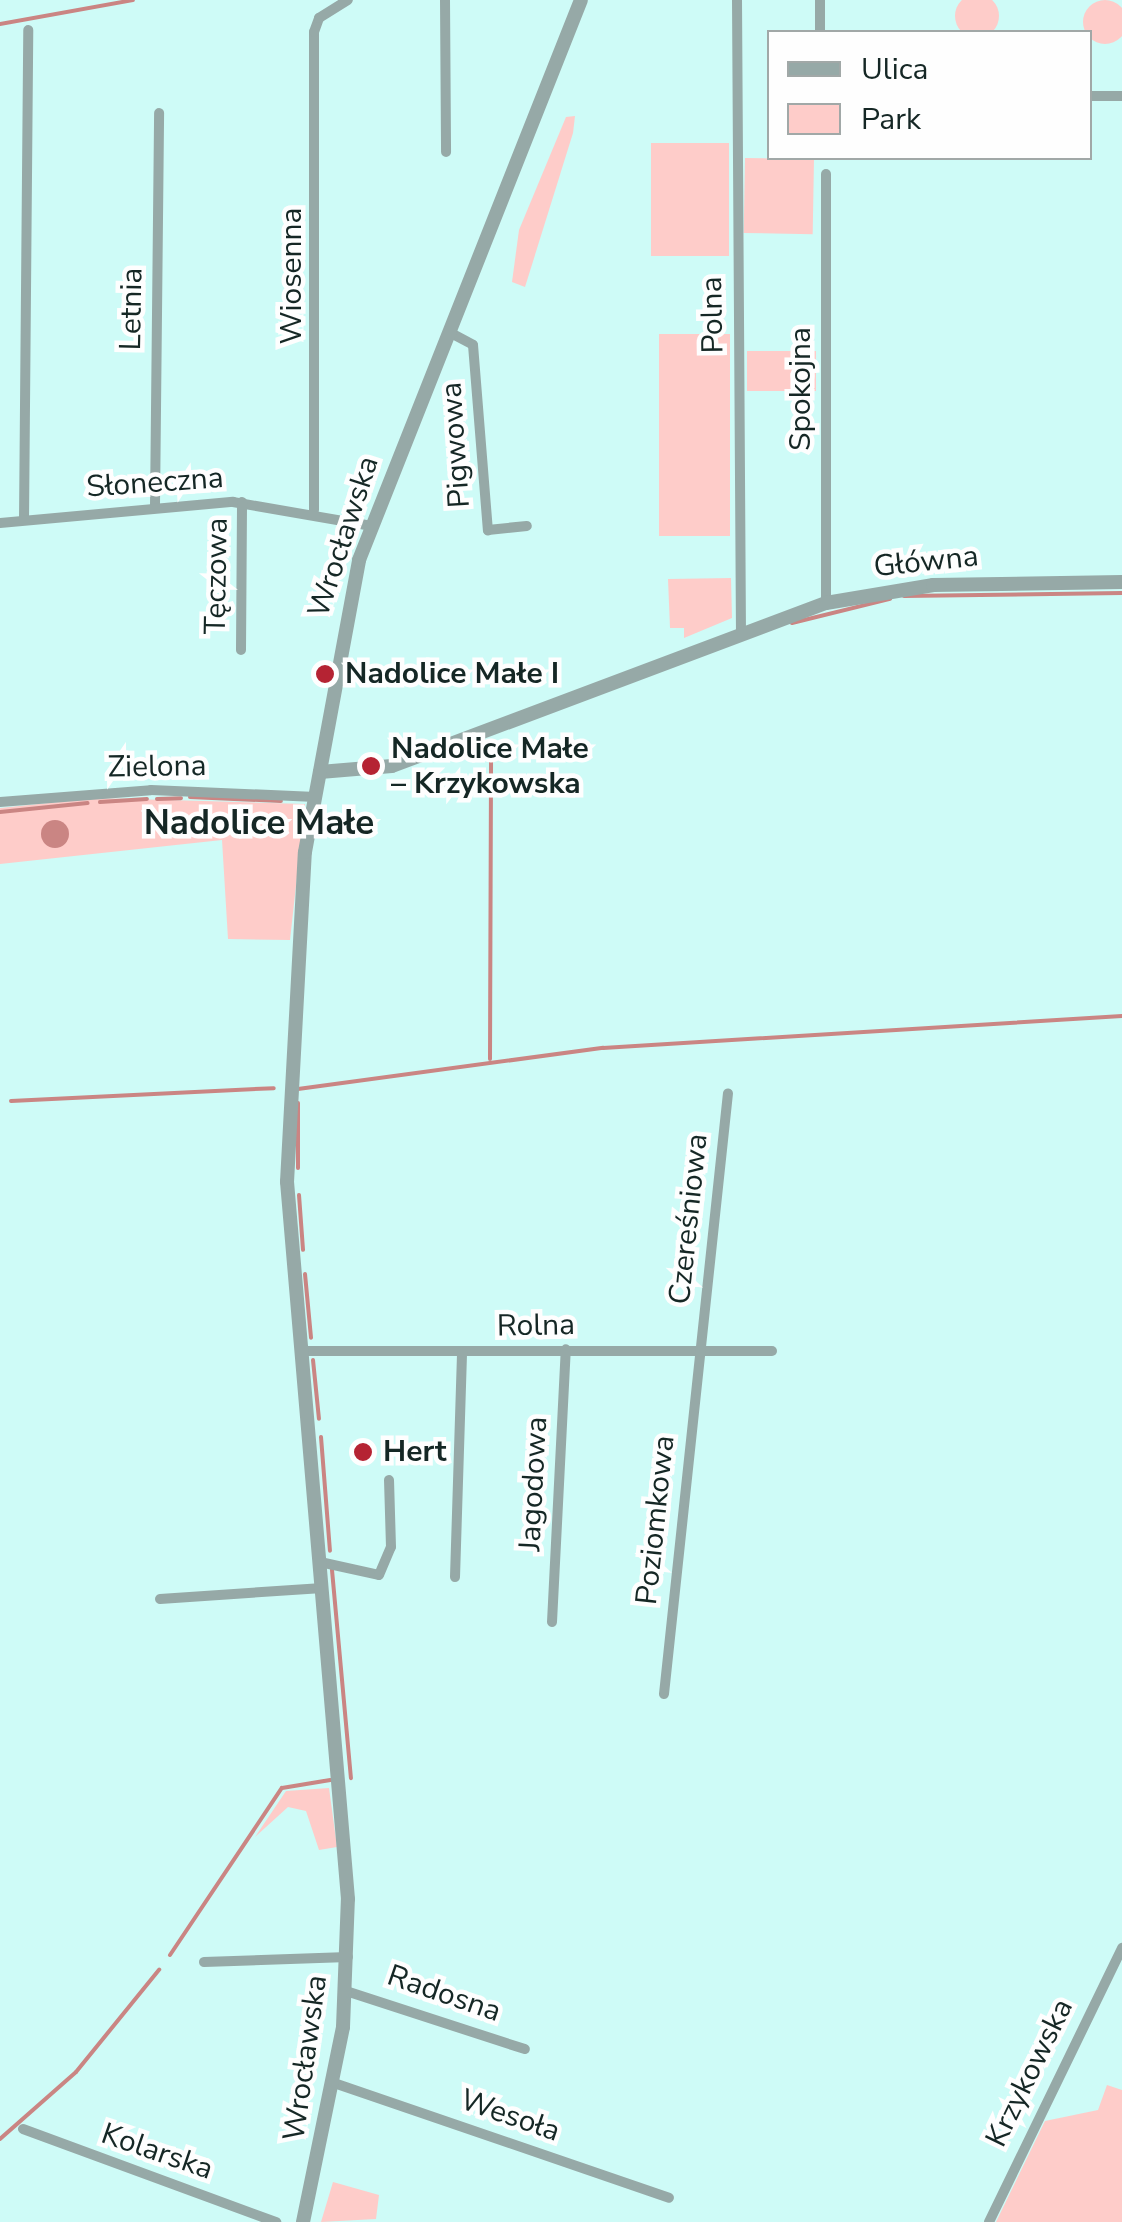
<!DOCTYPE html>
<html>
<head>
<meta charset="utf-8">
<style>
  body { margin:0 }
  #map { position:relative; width:1122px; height:2222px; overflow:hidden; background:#cefbf7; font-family:"Nunito Sans",sans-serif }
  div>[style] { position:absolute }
  .green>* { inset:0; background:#feccc9; transform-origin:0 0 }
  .round { border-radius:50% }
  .water>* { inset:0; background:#ca8583 }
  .stream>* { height:4px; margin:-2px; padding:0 2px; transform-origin:2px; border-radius:2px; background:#ca8583 }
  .minor>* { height:10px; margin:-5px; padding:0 5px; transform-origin:5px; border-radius:5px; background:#96a9a7 }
  .tertiary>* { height:14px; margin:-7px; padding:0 7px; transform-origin:7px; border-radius:7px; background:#96a9a7 }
  .dots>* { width:28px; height:28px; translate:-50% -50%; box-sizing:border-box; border:5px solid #fefefe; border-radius:50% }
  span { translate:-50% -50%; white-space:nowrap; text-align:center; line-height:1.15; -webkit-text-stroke:9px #fefefe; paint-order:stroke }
  .street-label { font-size:30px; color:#152725 }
  .poi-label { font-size:30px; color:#152725; font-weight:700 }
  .left { translate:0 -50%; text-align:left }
  .quarter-label { font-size:35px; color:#152725; font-weight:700 }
  .legend { position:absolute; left:767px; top:30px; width:325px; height:130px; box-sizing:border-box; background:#fefefe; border:2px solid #a1a8a7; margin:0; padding:12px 18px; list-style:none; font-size:30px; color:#152725 }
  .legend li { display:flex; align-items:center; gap:20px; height:50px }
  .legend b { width:50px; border:2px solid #a1a8a7 }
</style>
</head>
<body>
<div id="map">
  <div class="green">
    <div class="round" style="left:955px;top:-6px;width:44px;height:44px"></div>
    <div class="round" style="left:1083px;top:0;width:44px;height:44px"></div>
    <div style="clip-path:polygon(575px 116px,573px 133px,525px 287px,512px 282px,519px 230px,566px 117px)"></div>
    <div style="left:729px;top:143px;width:113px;height:78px;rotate:90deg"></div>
    <div style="left:745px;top:158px;width:69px;height:75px;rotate:1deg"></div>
    <div style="left:659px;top:334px;width:71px;height:202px"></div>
    <div style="left:816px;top:351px;width:40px;height:69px;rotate:90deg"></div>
    <div style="clip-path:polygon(731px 578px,732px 618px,684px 638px,684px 628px,670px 628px,668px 579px)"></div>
    <div style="clip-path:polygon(97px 798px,305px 804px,290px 940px,228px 939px,222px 840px,0 864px,0 808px)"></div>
    <div style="clip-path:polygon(329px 1788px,337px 1847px,319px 1850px,306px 1811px,288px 1807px,255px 1837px,286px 1791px)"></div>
    <div style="clip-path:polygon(1107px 2085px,1122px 2090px,1122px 2222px,996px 2222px,1045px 2121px,1098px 2110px)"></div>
    <div style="clip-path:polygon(333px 2182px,379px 2195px,376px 2219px,321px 2222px)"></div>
  </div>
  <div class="water">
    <div class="round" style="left:41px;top:820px;width:28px;height:28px"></div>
  </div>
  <div class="stream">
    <div style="left:0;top:24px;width:135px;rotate:-10.2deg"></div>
    <div style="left:904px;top:596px;width:218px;rotate:-0.8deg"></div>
    <div style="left:792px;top:623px;width:101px;rotate:-13.8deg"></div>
    <div style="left:190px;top:797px;width:91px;rotate:2.5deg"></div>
    <div style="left:157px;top:799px;width:24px;rotate:-2deg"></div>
    <div style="left:100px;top:802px;width:47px;rotate:-3.7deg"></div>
    <div style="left:0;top:812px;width:88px;rotate:-5.8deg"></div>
    <div style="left:490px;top:1059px;width:311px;rotate:-89.8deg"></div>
    <div style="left:298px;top:1089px;width:308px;rotate:-7.7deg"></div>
    <div style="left:603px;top:1048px;width:520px;rotate:-3.53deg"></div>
    <div style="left:11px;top:1101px;width:263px;rotate:-2.8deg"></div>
    <div style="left:298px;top:1103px;width:65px;rotate:90deg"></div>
    <div style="left:299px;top:1195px;width:55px;rotate:85.8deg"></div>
    <div style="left:305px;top:1274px;width:64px;rotate:84.6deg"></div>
    <div style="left:313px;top:1360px;width:59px;rotate:84.2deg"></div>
    <div style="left:321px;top:1437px;width:114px;rotate:85.5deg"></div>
    <div style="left:332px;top:1570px;width:209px;rotate:84.8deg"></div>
    <div style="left:170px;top:1955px;width:201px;rotate:-56.2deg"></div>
    <div style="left:282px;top:1788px;width:49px;rotate:-9.5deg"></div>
    <div style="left:0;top:2139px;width:101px;rotate:-41.4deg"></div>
    <div style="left:76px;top:2072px;width:132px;rotate:-50.9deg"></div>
  </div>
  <div class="minor">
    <div style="left:445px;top:0;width:152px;rotate:89.6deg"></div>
    <div style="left:737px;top:0;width:630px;rotate:89.64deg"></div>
    <div style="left:820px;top:0;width:32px;rotate:90deg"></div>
    <div style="left:1090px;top:96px;width:32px"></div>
    <div style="left:826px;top:174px;width:429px;rotate:90deg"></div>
    <div style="left:449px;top:332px;width:27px;rotate:28deg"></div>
    <div style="left:473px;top:345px;width:186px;rotate:85.4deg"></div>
    <div style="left:488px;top:530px;width:39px;rotate:-6deg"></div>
    <div style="left:155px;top:505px;width:392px;rotate:-89.4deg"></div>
    <div style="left:314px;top:510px;width:478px;rotate:-90deg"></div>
    <div style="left:314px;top:32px;width:15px;rotate:-70deg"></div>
    <div style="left:319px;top:18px;width:34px;rotate:-32deg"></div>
    <div style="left:24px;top:520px;width:490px;rotate:-89.5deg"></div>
    <div style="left:0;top:523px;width:234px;rotate:-5.2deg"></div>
    <div style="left:233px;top:502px;width:141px;rotate:9.8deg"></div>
    <div style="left:241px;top:650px;width:148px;rotate:-89.6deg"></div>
    <div style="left:0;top:802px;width:151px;rotate:-4.5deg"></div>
    <div style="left:151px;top:790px;width:165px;rotate:2.4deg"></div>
    <div style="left:301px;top:1351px;width:471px"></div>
    <div style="left:320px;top:1562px;width:60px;rotate:12.4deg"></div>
    <div style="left:379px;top:1575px;width:30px;rotate:-67deg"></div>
    <div style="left:391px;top:1547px;width:67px;rotate:-91.7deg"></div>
    <div style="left:455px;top:1577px;width:225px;rotate:-88.2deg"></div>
    <div style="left:160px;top:1599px;width:163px;rotate:-3.9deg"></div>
    <div style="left:552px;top:1622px;width:273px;rotate:-87.1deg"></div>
    <div style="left:664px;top:1694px;width:604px;rotate:-83.92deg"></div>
    <div style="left:204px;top:1962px;width:144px;rotate:-2deg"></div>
    <div style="left:346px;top:1991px;width:188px;rotate:18deg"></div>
    <div style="left:334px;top:2083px;width:354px;rotate:18.9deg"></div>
    <div style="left:23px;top:2129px;width:270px;rotate:20.2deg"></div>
    <div style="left:989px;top:2222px;width:305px;rotate:-64.1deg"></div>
  </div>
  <div class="tertiary">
    <div style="left:320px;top:772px;width:72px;rotate:-4.8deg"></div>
    <div style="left:392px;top:766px;width:464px;rotate:-20.6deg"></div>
    <div style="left:826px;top:603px;width:109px;rotate:-9.5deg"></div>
    <div style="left:933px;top:585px;width:189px;rotate:-0.9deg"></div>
    <div style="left:303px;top:2222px;width:199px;rotate:-78.4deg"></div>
    <div style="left:343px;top:2027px;width:128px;rotate:-87.8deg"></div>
    <div style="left:348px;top:1899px;width:720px;rotate:-94.86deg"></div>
    <div style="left:287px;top:1182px;width:330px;rotate:-86.9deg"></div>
    <div style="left:305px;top:852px;width:297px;rotate:-79.5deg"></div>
    <div style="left:359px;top:560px;width:602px;rotate:-68.38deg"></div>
  </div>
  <div class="dots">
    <div style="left:325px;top:674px;background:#b52333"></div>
    <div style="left:371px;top:766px;background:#b52333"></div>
    <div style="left:363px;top:1452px;background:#b52333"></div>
  </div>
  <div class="street-label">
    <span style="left:292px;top:276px;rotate:-90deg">Wiosenna</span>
    <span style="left:132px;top:309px;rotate:-89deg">Letnia</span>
    <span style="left:713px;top:315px;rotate:-91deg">Polna</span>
    <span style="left:801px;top:389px;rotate:-90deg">Spokojna</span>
    <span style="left:456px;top:445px;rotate:-94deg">Pigwowa</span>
    <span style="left:155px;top:483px;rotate:-4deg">Słoneczna</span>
    <span style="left:344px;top:537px;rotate:-72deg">Wrocławska</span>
    <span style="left:926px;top:562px;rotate:-6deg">Główna</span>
    <span style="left:217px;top:576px;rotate:-89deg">Tęczowa</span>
    <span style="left:157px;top:767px;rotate:-1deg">Zielona</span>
    <span style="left:689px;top:1219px;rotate:-84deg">Czereśniowa</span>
    <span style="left:536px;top:1326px;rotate:-1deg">Rolna</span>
    <span style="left:534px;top:1484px;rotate:-87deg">Jagodowa</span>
    <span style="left:656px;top:1520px;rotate:-84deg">Poziomkowa</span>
    <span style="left:444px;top:1994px;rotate:19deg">Radosna</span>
    <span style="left:306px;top:2058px;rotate:-82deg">Wrocławska</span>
    <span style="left:1030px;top:2073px;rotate:-64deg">Krzykowska</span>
    <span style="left:510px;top:2116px;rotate:19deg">Wesoła</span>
    <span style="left:157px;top:2152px;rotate:19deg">Kolarska</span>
  </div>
  <div class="poi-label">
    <span class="left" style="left:345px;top:674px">Nadolice Małe I</span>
    <span class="left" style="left:391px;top:766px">Nadolice Małe<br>– Krzykowska</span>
    <span class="left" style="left:383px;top:1452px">Hert</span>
  </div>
  <div class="quarter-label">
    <span style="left:259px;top:823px">Nadolice Małe</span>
  </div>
  <ul class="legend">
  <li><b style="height:12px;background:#96a9a7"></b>Ulica</li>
  <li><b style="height:28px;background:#feccc9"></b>Park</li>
  </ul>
</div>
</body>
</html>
